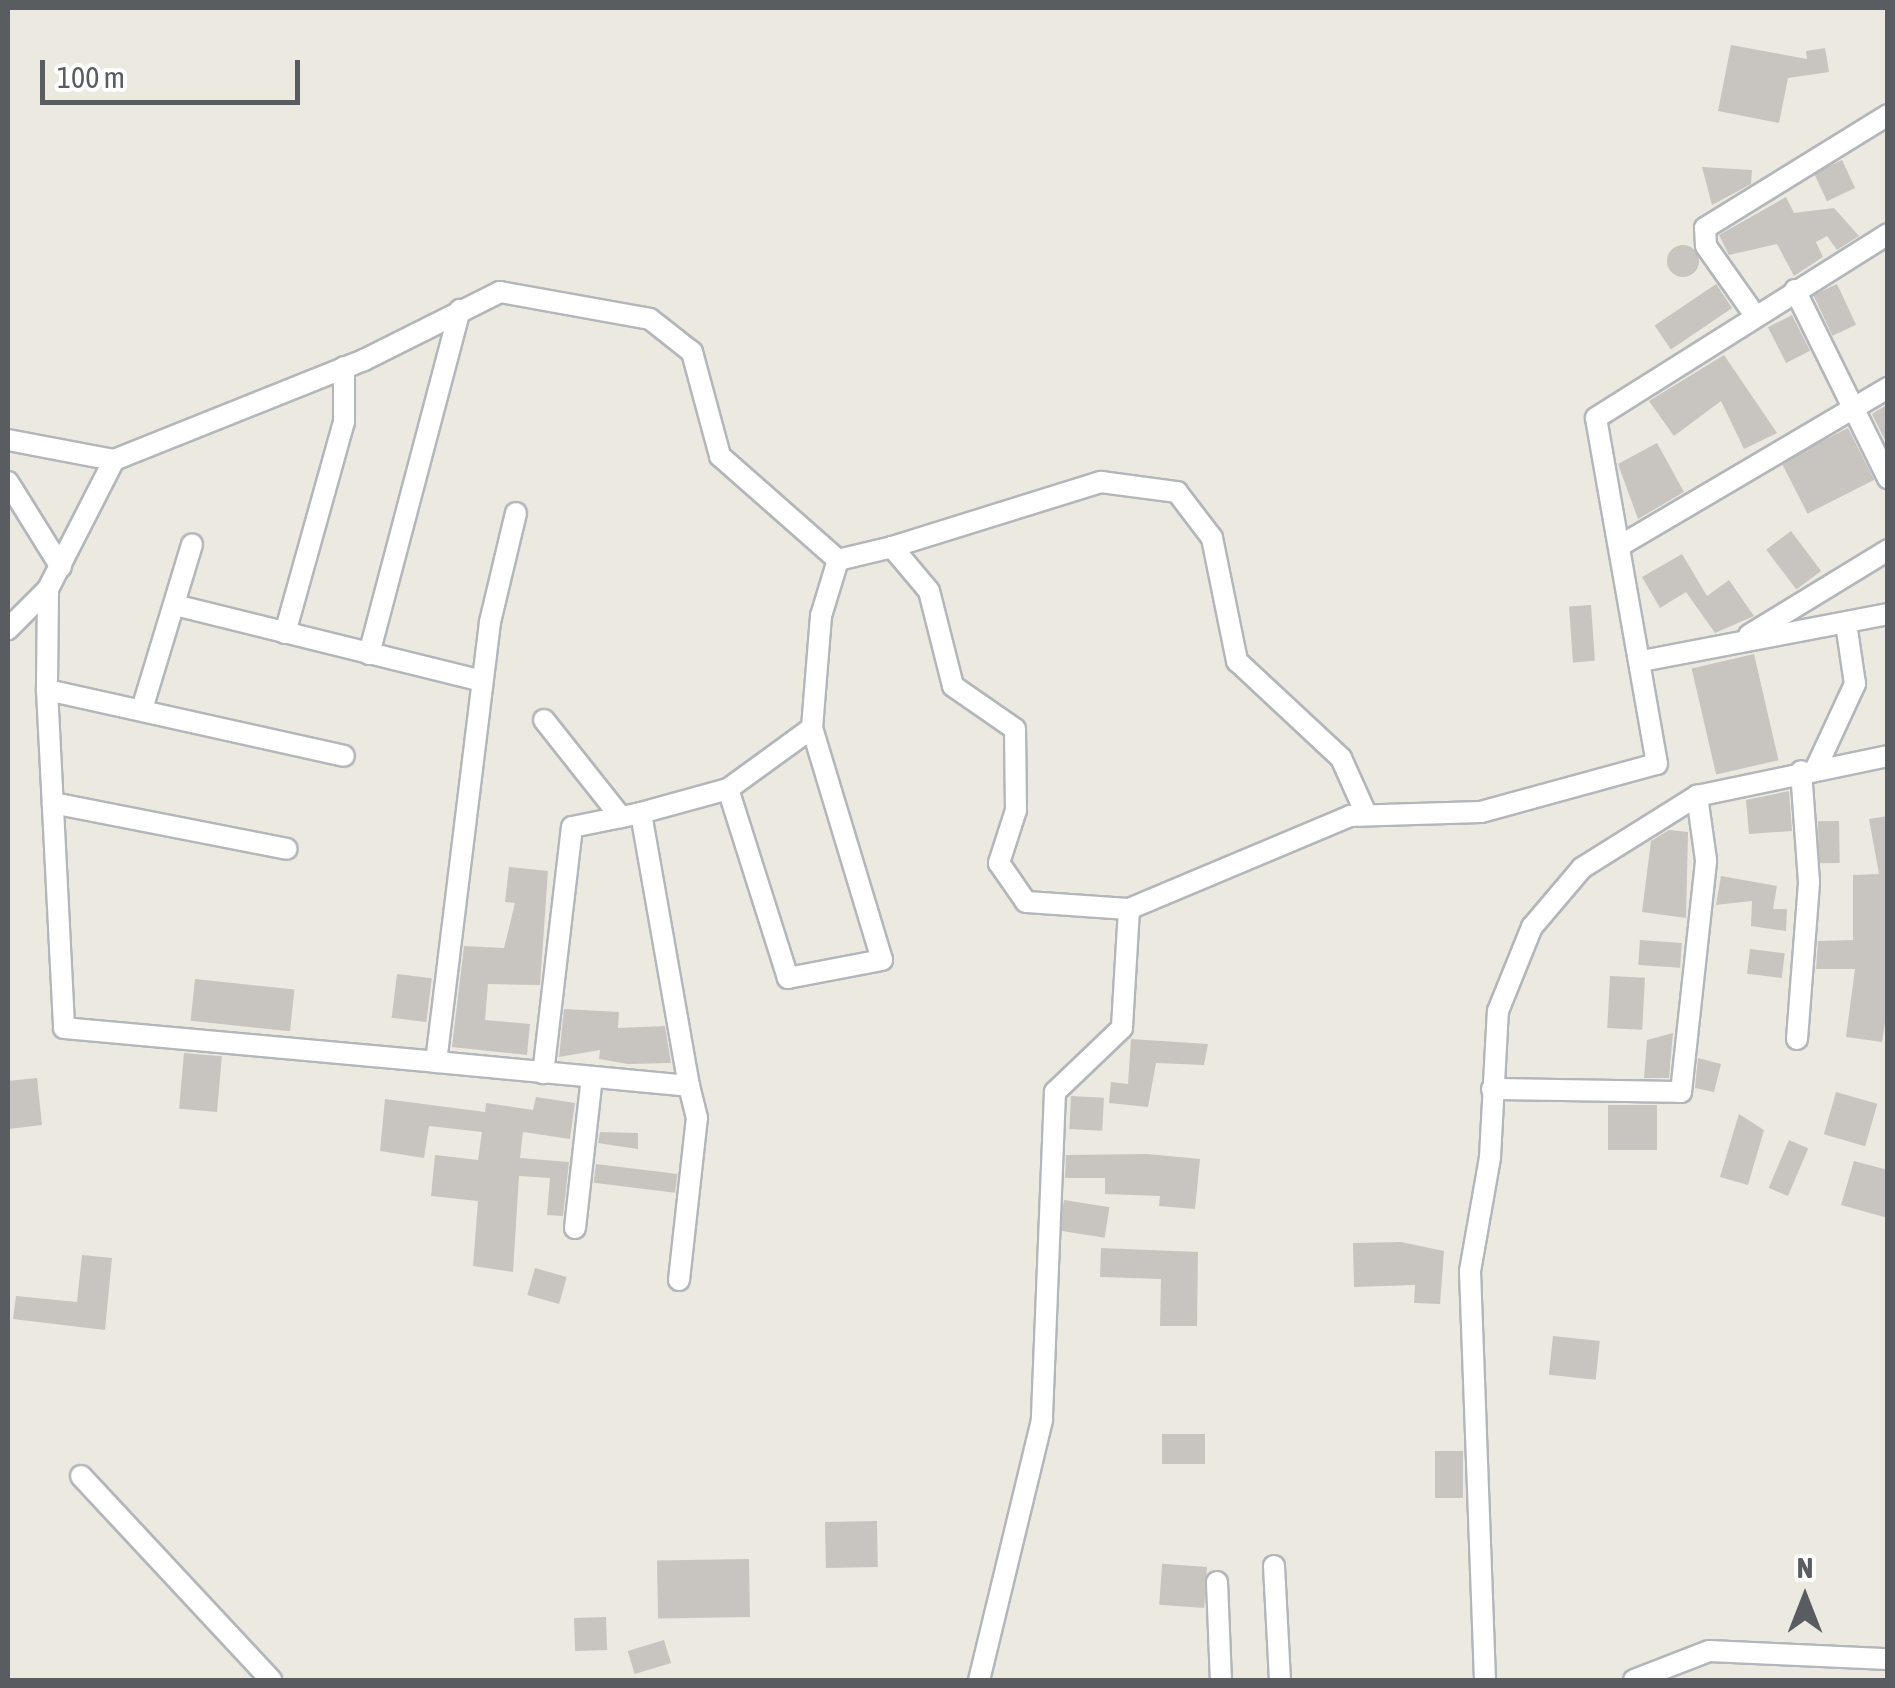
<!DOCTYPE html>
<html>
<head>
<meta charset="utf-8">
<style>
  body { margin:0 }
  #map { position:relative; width:1895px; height:1688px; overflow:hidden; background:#ebe9e0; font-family:"Asap Condensed",sans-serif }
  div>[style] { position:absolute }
  .building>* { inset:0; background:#c8c5c0; transform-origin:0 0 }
  .round { border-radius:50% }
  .roads { filter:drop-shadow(2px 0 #b3b6ba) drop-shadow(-2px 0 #b3b6ba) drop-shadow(0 2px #b3b6ba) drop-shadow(0 -2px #b3b6ba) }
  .street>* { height:20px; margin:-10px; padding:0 10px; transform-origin:10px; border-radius:10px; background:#fff }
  span { translate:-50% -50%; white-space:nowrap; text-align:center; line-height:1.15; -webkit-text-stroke:10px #fff; paint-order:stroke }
  .frame { position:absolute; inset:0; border:10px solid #595c60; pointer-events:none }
  .north { position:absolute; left:1755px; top:1548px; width:100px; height:100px; -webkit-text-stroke:8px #fff; paint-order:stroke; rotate:0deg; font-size:28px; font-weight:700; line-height:40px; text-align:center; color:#595c60 }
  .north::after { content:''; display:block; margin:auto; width:35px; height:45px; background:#595c60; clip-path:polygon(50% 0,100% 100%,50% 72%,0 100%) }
  .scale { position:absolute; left:40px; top:60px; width:260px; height:45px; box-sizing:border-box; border:5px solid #595c60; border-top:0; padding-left:12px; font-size:30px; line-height:35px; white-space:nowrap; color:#595c60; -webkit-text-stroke:8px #fff; paint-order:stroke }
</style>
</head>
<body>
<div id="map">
  <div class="building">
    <div style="clip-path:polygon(1731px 45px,1807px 59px,1806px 51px,1825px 48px,1829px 72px,1788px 78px,1779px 123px,1718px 111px)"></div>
    <div style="left:1842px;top:160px;width:31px;height:31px;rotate:65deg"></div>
    <div style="clip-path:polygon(1702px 167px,1752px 170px,1751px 184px,1712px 205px)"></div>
    <div style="clip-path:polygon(1786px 197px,1794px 213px,1834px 208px,1859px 236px,1837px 250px,1827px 236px,1816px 242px,1823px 257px,1794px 276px,1777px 244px,1729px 255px,1719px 235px)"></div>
    <div class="round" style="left:1667px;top:245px;width:32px;height:32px"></div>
    <div style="left:1716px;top:284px;width:29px;height:74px;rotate:56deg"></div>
    <div style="left:1837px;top:284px;width:45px;height:26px;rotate:65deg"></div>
    <div style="left:1792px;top:315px;width:40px;height:27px;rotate:63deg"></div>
    <div style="clip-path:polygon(1724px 355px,1777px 433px,1744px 449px,1721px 401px,1674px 436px,1649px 401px)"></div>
    <div style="clip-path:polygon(1888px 404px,1888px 446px,1872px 414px)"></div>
    <div style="left:1848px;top:428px;width:58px;height:75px;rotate:63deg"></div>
    <div style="clip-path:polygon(1657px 443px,1684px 492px,1638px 519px,1618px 464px)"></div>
    <div style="left:1791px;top:531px;width:50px;height:31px;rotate:53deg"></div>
    <div style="clip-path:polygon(1682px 554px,1707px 596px,1729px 580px,1754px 616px,1715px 633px,1686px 592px,1660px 608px,1642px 577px)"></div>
    <div style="left:1591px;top:605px;width:56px;height:22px;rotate:86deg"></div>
    <div style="left:1754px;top:654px;width:109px;height:64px;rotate:77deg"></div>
    <div style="clip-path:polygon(1789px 791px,1792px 831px,1749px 834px,1746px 800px)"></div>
    <div style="clip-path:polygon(1888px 816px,1888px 1003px,1882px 1042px,1846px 1037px,1855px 969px,1816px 969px,1818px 941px,1853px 940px,1853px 875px,1879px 874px,1869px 819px)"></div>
    <div style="left:1839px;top:821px;width:42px;height:21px;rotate:89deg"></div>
    <div style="clip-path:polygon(1669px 830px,1688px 832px,1686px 918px,1642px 912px,1651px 841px)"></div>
    <div style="clip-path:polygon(509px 867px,548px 871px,540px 985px,488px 984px,485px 1020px,530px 1024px,527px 1055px,452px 1047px,464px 946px,504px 948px,515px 903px,505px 902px)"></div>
    <div style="clip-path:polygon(1721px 876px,1777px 886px,1773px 909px,1787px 909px,1786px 931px,1751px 926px,1752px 901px,1716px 905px)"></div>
    <div style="left:1640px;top:940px;width:42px;height:25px;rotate:4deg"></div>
    <div style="left:1750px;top:949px;width:35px;height:25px;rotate:7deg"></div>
    <div style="left:397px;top:974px;width:35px;height:44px;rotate:7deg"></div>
    <div style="left:1610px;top:976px;width:35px;height:52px;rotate:3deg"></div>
    <div style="left:195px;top:979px;width:100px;height:42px;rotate:6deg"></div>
    <div style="clip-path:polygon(564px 1009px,619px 1012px,618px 1028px,665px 1026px,671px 1063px,628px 1064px,599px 1059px,600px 1050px,559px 1057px)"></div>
    <div style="clip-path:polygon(1673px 1033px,1669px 1078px,1644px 1078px,1647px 1040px)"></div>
    <div style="clip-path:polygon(1131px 1039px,1208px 1044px,1204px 1065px,1156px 1063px,1148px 1107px,1109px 1103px,1111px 1082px,1128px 1084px)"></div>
    <div style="left:184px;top:1053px;width:38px;height:56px;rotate:5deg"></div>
    <div style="clip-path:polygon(1698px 1058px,1721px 1064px,1714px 1092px,1695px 1088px)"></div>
    <div style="clip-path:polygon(37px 1078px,42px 1125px,8px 1129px,8px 1081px)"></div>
    <div style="left:1836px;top:1092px;width:43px;height:44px;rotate:16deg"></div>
    <div style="left:1071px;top:1096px;width:33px;height:33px;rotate:3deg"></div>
    <div style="clip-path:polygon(536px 1097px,575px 1103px,570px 1139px,523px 1132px,520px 1158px,569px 1162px,563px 1216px,547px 1215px,550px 1178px,519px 1176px,513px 1272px,473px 1266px,478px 1201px,431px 1196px,435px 1155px,478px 1160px,482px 1132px,429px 1126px,424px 1158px,380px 1151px,385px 1099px,485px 1112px,486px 1103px,533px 1110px)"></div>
    <div style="left:1608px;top:1105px;width:49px;height:45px"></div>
    <div style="clip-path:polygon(1739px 1114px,1764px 1130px,1748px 1185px,1720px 1177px)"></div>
    <div style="clip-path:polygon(600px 1132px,638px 1133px,638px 1149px,598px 1143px)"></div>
    <div style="left:1789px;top:1140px;width:21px;height:52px;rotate:23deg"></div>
    <div style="clip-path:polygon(1147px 1154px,1200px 1159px,1195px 1209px,1159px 1206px,1160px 1196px,1105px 1194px,1105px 1178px,1065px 1178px,1066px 1155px)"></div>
    <div style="clip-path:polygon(1854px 1161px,1888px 1170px,1888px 1218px,1841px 1205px)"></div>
    <div style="left:596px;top:1164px;width:82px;height:19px;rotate:7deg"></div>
    <div style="left:1064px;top:1200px;width:46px;height:31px;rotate:9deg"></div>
    <div style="clip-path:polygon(1401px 1242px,1444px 1251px,1440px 1304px,1414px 1303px,1415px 1285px,1354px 1287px,1353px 1243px)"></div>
    <div style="clip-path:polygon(1101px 1248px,1198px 1252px,1197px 1326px,1160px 1326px,1161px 1279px,1100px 1277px)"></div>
    <div style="clip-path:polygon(82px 1255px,112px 1258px,105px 1330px,13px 1319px,16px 1296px,77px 1302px)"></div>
    <div style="left:535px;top:1268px;width:33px;height:28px;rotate:16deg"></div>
    <div style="left:1553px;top:1336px;width:47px;height:39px;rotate:6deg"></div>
    <div style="left:1162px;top:1434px;width:43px;height:30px"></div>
    <div style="left:1435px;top:1451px;width:28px;height:47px"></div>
    <div style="left:877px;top:1521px;width:46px;height:52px;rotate:89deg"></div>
    <div style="left:749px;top:1559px;width:58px;height:92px;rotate:89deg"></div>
    <div style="left:1207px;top:1567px;width:41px;height:45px;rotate:94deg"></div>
    <div style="left:606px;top:1617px;width:33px;height:32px;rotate:88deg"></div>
    <div style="left:664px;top:1640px;width:24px;height:38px;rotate:73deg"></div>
  </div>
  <div class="roads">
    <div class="street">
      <div style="left:1795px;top:290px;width:210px;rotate:63.7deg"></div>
      <div style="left:1754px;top:314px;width:83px;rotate:-125.2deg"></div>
      <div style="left:1706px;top:246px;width:18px;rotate:-93deg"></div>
      <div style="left:1705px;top:228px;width:215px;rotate:-31.7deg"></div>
      <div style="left:8px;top:440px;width:108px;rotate:10.7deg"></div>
      <div style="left:114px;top:460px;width:145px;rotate:117.1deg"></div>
      <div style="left:48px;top:589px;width:57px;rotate:135deg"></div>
      <div style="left:114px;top:460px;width:269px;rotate:-21.8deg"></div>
      <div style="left:364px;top:360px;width:152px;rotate:-26.6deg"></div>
      <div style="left:500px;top:292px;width:152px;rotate:10.2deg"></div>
      <div style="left:650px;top:319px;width:53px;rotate:38.2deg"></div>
      <div style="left:692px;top:352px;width:108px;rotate:74.9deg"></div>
      <div style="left:720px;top:456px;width:157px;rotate:41.4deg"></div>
      <div style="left:838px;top:560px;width:59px;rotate:106.9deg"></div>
      <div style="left:821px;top:616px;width:112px;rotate:94.6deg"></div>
      <div style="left:812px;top:728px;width:242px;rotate:73.2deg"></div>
      <div style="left:882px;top:960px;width:96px;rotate:169.2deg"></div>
      <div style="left:788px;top:978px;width:198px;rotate:-107.6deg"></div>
      <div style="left:728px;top:789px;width:90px;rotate:164.6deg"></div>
      <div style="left:8px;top:482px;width:100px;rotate:58.1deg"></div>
      <div style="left:1623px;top:544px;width:308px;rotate:-30.5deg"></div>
      <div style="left:892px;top:547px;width:219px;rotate:-17.3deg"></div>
      <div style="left:1101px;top:482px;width:77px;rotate:7.5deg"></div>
      <div style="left:1177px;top:492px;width:58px;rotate:52.7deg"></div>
      <div style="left:1212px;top:538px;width:126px;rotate:78.5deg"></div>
      <div style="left:1237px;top:661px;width:142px;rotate:43deg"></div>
      <div style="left:1341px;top:758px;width:61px;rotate:65.9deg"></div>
      <div style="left:838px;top:560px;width:56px;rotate:-13.5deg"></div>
      <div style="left:892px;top:547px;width:57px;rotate:49.9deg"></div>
      <div style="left:929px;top:591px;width:98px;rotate:75.8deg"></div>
      <div style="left:953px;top:686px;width:75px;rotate:34.7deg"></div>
      <div style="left:1015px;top:729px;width:81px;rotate:89.3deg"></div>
      <div style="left:1016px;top:810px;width:56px;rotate:107.8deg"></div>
      <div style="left:999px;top:863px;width:47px;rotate:55.3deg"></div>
      <div style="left:1026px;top:902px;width:103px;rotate:3.9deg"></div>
      <div style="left:1129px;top:909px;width:119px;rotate:93.4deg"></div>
      <div style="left:1122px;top:1028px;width:93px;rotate:136.3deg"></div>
      <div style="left:1055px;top:1092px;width:328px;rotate:92.3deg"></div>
      <div style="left:1042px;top:1420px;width:268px;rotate:103.6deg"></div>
      <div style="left:48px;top:589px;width:101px;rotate:90.6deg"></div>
      <div style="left:47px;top:690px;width:304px;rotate:12.5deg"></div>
      <div style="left:175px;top:605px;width:316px;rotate:13.9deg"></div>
      <div style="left:285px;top:633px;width:219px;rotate:-74.4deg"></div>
      <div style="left:344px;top:422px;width:55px;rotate:-90deg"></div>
      <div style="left:1749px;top:635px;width:163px;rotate:-31.4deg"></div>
      <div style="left:369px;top:654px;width:356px;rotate:-75.2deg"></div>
      <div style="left:1642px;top:661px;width:250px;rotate:-10.8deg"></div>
      <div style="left:47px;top:690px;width:338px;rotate:87.1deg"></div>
      <div style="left:64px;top:1028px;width:374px;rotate:5.2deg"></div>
      <div style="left:436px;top:1062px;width:254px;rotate:5.4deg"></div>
      <div style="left:689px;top:1086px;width:277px;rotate:-100deg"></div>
      <div style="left:641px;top:813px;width:70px;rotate:168.5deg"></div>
      <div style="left:572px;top:827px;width:248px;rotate:96.7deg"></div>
      <div style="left:142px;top:709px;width:172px;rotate:-73.1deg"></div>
      <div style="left:544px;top:720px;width:124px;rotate:51.6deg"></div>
      <div style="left:1816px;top:768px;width:93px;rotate:-65.1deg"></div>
      <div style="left:1855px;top:684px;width:62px;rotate:-98.4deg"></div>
      <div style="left:728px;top:789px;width:104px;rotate:-36deg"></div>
      <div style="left:53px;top:803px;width:238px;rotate:11.1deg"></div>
      <div style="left:1129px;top:909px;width:240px;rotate:-22.8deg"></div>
      <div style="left:1350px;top:816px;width:131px;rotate:-1.7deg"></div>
      <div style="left:1481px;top:812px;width:182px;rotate:-15.3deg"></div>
      <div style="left:1657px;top:764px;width:351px;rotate:-100deg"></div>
      <div style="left:1596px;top:418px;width:345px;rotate:-32.2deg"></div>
      <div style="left:1797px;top:1039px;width:157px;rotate:-85.6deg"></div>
      <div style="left:1809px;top:882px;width:111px;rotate:-94.1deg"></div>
      <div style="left:436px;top:1062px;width:443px;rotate:-83deg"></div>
      <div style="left:490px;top:622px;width:112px;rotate:-76.6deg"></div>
      <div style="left:1492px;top:1089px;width:189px;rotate:0.9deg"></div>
      <div style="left:1681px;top:1092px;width:233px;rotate:-83.8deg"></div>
      <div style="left:1706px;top:860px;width:65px;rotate:-98deg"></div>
      <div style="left:575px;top:1228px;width:152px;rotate:-83.6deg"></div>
      <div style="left:679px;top:1280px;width:163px;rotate:-83.7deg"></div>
      <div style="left:697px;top:1118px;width:33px;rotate:-104deg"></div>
      <div style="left:81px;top:1476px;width:279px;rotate:47deg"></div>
      <div style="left:1274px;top:1566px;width:114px;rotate:87deg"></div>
      <div style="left:1217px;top:1582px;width:98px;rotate:87.7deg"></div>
      <div style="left:1485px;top:1680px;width:409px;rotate:-92.1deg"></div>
      <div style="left:1470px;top:1271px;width:116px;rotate:-80deg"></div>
      <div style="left:1490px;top:1157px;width:146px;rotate:-86.9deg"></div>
      <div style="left:1498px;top:1011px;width:91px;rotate:-68deg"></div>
      <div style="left:1532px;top:927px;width:77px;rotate:-49.7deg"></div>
      <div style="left:1582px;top:868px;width:136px;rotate:-32.1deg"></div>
      <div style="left:1697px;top:796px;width:195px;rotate:-11.8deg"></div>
      <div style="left:1634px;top:1680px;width:80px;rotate:-21.1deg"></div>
      <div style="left:1709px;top:1651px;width:179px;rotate:2.6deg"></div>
    </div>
  </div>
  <div class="frame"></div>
  <div class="north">N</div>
  <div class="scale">100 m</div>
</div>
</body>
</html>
